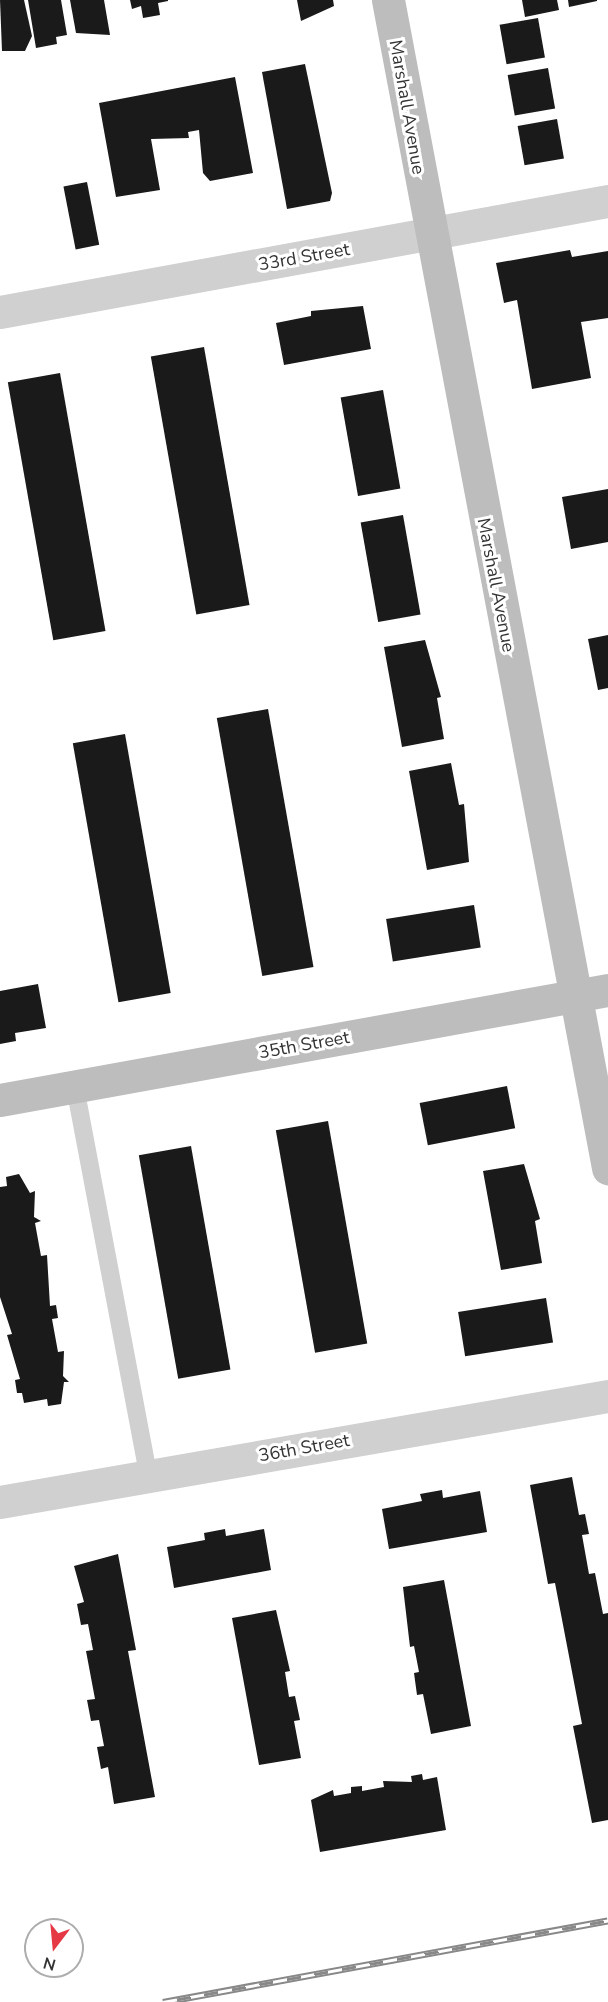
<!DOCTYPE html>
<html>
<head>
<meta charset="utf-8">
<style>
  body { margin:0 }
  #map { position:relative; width:608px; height:2002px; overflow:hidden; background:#fff; font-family:"Nunito Sans",sans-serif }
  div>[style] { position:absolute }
  .building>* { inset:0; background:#1a1a1a; transform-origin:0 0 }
  .lane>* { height:18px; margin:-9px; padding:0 9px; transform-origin:9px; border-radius:9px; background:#d0d0d0 }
  .street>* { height:33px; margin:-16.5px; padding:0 16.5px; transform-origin:16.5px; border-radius:16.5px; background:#d0d0d0 }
  .secondary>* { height:33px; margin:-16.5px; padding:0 16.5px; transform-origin:16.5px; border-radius:16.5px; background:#bdbdbd }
  .rail>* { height:7px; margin-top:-3.5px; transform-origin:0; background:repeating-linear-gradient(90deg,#fff 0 14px,#888 0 28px); box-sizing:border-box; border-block:2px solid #888 }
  span { translate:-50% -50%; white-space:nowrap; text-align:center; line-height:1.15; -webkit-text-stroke:6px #fff; paint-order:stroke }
  .street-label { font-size:18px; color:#333 }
  .north { position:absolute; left:24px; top:1918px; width:60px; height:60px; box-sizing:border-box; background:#fff; border:2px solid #adadad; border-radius:50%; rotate:196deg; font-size:16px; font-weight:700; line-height:24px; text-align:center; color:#333 }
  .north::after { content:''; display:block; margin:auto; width:21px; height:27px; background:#e63946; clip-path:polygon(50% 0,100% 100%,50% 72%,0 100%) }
</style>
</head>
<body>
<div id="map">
  <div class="building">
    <div style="clip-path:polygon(0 0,24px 0,32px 36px,25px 51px,2px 51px)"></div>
    <div style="clip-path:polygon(28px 0,61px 0,67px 35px,56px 37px,57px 44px,36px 48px)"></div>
    <div style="clip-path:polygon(70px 0,104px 0,110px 35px,76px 33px)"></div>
    <div style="clip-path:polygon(130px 0,168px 0,168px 1px,158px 3px,160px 15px,143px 18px,141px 6px,132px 9px)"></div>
    <div style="clip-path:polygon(297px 0,333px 0,334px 6px,301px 21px)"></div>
    <div style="clip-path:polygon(522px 0,557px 0,559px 10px,525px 17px)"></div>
    <div style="clip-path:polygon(568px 0,597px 0,597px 1px,569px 7px)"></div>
    <div style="left:538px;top:18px;width:40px;height:39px;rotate:80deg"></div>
    <div style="clip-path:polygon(305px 64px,332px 193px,330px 201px,287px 209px,262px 72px)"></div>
    <div style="left:548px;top:68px;width:41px;height:41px;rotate:80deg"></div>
    <div style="clip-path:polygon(235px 77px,253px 173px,210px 181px,203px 173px,199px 130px,188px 132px,189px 138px,151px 139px,160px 190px,116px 197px,99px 103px)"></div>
    <div style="left:557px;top:119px;width:40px;height:40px;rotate:80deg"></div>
    <div style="left:87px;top:182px;width:64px;height:24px;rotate:79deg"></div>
    <div style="clip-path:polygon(570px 250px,572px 257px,608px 251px,608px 318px,581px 322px,591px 378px,532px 389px,517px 300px,504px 303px,496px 263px)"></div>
    <div style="clip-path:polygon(363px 306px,371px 349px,284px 365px,276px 323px,311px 316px,311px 311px)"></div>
    <div style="left:204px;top:347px;width:262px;height:54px;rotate:80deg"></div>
    <div style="left:60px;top:373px;width:262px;height:53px;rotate:80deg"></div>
    <div style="left:383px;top:390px;width:100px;height:43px;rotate:80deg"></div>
    <div style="clip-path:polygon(608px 489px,608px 542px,571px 549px,562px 497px)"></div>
    <div style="left:403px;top:515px;width:101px;height:43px;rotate:80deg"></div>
    <div style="clip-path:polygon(608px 635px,608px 688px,598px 690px,588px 639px)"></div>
    <div style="clip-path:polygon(425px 640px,441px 697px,437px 698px,444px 739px,402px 747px,384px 647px)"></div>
    <div style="left:268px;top:709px;width:262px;height:52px;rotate:80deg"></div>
    <div style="left:125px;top:734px;width:263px;height:53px;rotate:80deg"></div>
    <div style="clip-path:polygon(451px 763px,459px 805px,464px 804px,469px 862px,427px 870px,409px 771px)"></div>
    <div style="left:474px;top:905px;width:43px;height:89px;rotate:81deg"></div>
    <div style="clip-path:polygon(38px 984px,46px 1028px,15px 1033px,16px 1041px,0 1044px,0 991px)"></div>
    <div style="left:507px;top:1086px;width:43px;height:89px;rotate:79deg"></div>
    <div style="left:328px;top:1121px;width:226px;height:53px;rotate:80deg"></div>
    <div style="left:191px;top:1146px;width:227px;height:53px;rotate:80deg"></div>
    <div style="clip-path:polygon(524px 1164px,540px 1219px,535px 1221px,542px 1263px,501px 1270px,483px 1171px)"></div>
    <div style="clip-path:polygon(19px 1174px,30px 1193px,35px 1191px,34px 1217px,41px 1221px,35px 1223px,41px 1256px,47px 1255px,50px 1306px,56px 1305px,58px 1318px,52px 1319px,58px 1352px,64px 1351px,63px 1376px,69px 1382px,64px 1382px,61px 1404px,48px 1406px,47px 1399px,24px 1403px,22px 1393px,17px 1393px,15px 1380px,20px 1379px,7px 1335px,12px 1334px,0 1297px,0 1187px,7px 1186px,6px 1177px)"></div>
    <div style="left:546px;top:1298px;width:45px;height:89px;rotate:81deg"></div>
    <div style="clip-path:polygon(572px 1477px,579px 1515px,585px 1514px,589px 1534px,582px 1535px,589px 1574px,595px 1573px,603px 1614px,608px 1613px,608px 1820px,592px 1823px,573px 1726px,582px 1724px,555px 1583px,548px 1584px,530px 1485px)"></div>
    <div style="clip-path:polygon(442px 1490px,443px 1498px,480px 1491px,487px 1532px,389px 1549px,382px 1509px,422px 1501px,420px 1494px)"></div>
    <div style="clip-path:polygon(225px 1529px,226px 1536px,264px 1529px,271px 1570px,174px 1588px,167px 1547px,205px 1540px,204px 1533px)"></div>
    <div style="clip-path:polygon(118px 1554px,136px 1650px,128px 1651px,155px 1797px,114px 1804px,108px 1767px,101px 1769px,97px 1747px,104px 1746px,99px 1720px,91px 1721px,87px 1700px,95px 1699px,86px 1651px,93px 1650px,88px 1624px,81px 1625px,77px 1604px,84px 1602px,74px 1566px)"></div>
    <div style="clip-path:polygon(444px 1580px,471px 1726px,431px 1734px,423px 1694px,417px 1695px,414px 1673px,419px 1672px,414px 1646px,410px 1647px,403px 1587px)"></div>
    <div style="clip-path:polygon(276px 1610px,290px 1671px,285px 1672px,289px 1697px,295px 1696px,300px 1720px,294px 1721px,301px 1758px,259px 1765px,232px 1618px)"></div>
    <div style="clip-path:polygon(422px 1774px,423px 1780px,437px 1777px,446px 1830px,320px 1852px,311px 1800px,333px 1790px,334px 1796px,351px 1793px,351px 1787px,362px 1786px,362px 1791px,384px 1787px,383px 1781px,412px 1782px,411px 1776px)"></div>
  </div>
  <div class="lane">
    <div style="left:75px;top:1087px;width:395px;rotate:79.3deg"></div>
  </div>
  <div class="street">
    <div style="left:0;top:312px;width:618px;rotate:-10.35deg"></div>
    <div style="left:0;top:1502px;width:617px;rotate:-9.89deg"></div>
  </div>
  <div class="secondary">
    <div style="left:388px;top:0;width:1189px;rotate:79.33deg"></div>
    <div style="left:0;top:1100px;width:618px;rotate:-10.26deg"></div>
  </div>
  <div class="rail">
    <div style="left:163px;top:2002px;width:452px;rotate:-10.4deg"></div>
  </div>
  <div class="street-label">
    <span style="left:407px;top:107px;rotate:80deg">Marshall Avenue</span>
    <span style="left:304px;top:257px;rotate:-10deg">33rd Street</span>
    <span style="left:496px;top:585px;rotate:79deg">Marshall Avenue</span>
    <span style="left:304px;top:1045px;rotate:-10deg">35th Street</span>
    <span style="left:304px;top:1448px;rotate:-10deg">36th Street</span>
  </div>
  <div class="north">N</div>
</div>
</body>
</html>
